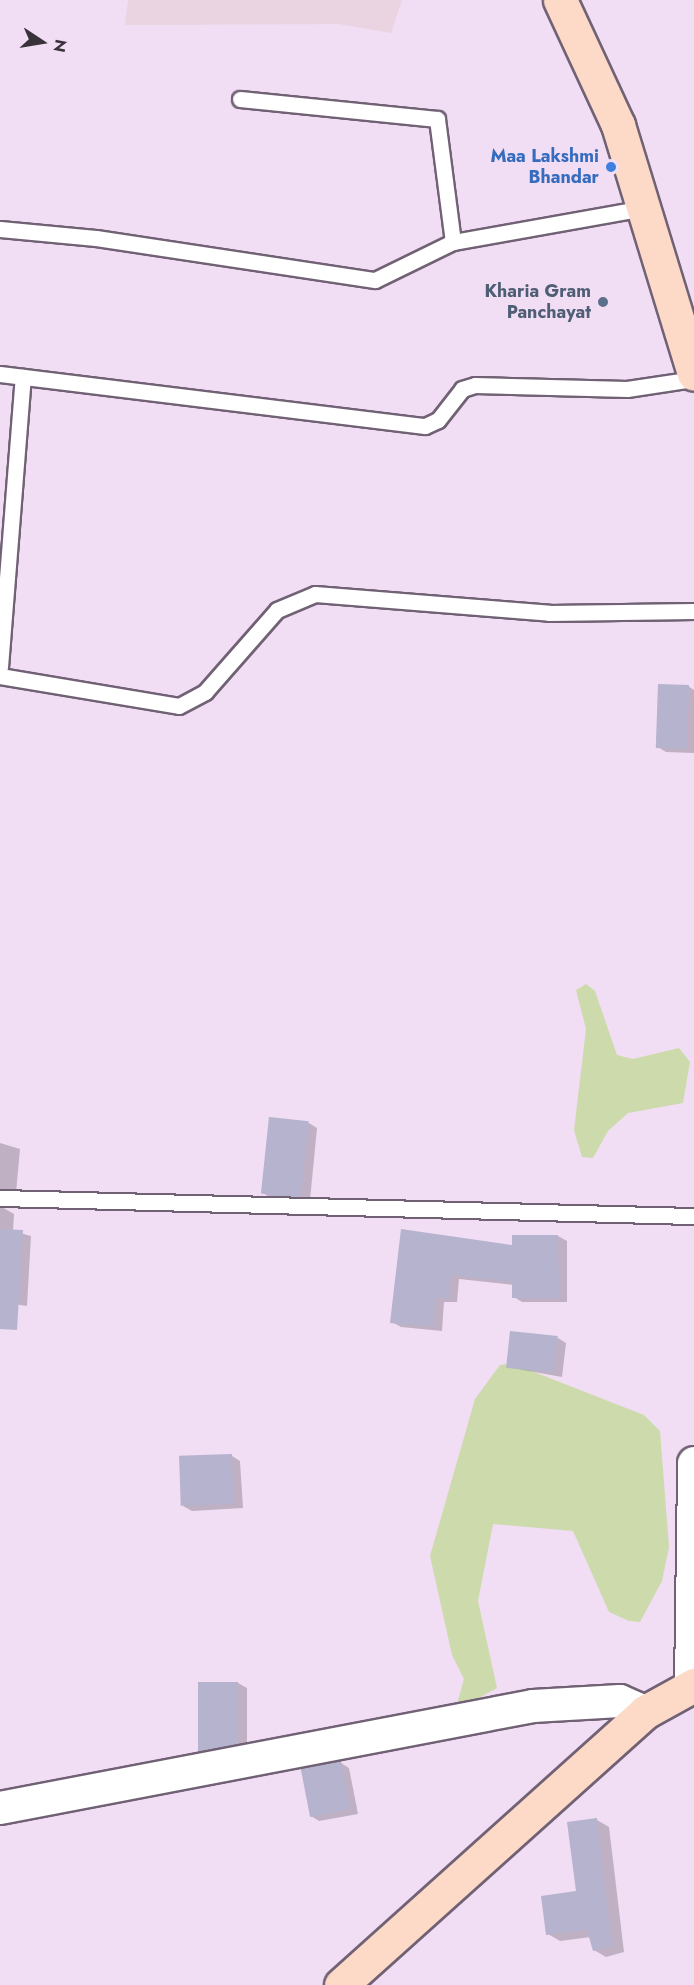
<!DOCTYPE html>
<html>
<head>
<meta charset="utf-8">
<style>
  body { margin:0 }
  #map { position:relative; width:694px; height:1985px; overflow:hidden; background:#f1ddf4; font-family:Jost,sans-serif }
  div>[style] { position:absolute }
  .commercial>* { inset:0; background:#ead4e1 }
  .green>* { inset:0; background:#cddbac }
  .shadow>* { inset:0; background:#0003 }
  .building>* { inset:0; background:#b5b3cd; transform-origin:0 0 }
  .roads { filter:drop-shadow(2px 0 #716174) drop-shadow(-2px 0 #716174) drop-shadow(0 2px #716174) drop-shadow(0 -2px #716174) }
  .lane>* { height:15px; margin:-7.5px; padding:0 7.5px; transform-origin:7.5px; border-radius:7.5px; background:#fff }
  .street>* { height:32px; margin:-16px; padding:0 16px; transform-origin:16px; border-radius:16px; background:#fff }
  .secondary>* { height:33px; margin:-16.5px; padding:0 16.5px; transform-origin:16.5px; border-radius:16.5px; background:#fcdac7 }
  .dots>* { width:16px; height:16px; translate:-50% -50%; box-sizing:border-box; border:3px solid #f1ddf4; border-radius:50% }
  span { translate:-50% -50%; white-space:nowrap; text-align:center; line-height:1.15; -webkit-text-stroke:4.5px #f1ddf4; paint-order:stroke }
  .shop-label { font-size:18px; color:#366cbe; font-weight:700 }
  .right { translate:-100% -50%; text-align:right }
  .service-label { font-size:18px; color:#4e5e75; font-weight:700 }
  .north { position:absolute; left:12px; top:12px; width:60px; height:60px; -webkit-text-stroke:4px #f1ddf4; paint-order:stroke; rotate:102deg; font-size:16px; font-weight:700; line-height:24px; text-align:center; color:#39323a }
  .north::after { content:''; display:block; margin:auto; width:21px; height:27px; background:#39323a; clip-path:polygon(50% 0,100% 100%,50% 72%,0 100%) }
</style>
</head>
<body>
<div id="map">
  <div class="commercial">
    <div style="clip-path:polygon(128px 0,402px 0,391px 33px,339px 24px,125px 25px)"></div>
  </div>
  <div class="green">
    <div style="clip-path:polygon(586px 984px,595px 991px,617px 1055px,633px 1059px,679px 1048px,690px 1062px,683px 1103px,628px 1113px,608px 1131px,593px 1158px,582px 1157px,574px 1130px,586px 1029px,576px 990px)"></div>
    <div style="clip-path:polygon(511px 1363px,644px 1415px,660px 1431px,669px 1547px,662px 1581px,640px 1622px,629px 1621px,609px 1612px,573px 1531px,493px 1524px,478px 1601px,497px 1688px,455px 1711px,464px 1679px,452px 1655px,430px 1556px,475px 1399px,500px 1365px)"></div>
  </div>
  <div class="shadow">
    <div style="clip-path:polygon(688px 686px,694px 690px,694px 753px,666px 752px,658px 747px)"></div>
    <div style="clip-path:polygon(309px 1123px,317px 1128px,310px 1200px,271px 1198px,263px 1193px)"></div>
    <div style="clip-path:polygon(0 1143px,20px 1149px,16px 1193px,0 1200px)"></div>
    <div style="clip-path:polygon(0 1206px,14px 1214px,13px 1231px,31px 1236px,27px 1306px,0 1302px)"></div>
    <div style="clip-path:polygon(402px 1231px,513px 1247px,558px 1236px,567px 1241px,567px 1302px,522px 1302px,514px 1297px,514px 1285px,459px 1279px,457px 1302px,444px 1302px,442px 1331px,401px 1327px,392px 1322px)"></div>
    <div style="clip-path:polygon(558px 1338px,566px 1343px,562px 1377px,507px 1367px)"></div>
    <div style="clip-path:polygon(232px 1456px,240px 1461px,243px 1508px,192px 1511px,183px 1506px)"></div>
    <div style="clip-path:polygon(238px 1683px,247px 1688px,247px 1748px,209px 1756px,201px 1751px,200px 1684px)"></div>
    <div style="clip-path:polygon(341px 1763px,349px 1768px,358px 1814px,319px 1821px,311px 1816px)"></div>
    <div style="clip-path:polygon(597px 1820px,609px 1827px,624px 1952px,606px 1957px,594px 1950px,591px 1937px,560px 1941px,548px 1934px,577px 1893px)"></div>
  </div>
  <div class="building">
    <div style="left:658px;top:684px;width:31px;height:64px;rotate:2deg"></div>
    <div style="left:269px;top:1117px;width:40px;height:77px;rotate:6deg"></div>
    <div style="clip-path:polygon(0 1229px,23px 1230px,17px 1330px,0 1329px)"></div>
    <div style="clip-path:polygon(401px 1229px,512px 1245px,512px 1235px,558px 1235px,559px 1298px,512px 1298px,512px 1282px,451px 1275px,449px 1298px,435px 1298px,434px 1327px,390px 1323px)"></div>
    <div style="left:510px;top:1331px;width:48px;height:37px;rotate:6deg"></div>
    <div style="left:232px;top:1454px;width:50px;height:53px;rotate:88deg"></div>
    <div style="left:198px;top:1682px;width:40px;height:70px"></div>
    <div style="left:341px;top:1761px;width:49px;height:41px;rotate:79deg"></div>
    <div style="clip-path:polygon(597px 1818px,612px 1946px,593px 1951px,587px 1930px,546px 1935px,541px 1896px,576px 1891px,567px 1822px)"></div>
  </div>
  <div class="roads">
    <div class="lane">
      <div style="left:240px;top:99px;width:198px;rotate:5.8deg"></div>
      <div style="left:437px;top:119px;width:124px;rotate:82.6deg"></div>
      <div style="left:0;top:229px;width:96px;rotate:5.4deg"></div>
      <div style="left:96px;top:238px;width:282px;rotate:8.6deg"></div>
      <div style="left:375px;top:280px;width:87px;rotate:-26deg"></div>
      <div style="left:453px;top:242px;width:193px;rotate:-10.1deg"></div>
      <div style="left:0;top:374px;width:428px;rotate:7deg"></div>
      <div style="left:425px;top:426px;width:14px;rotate:-25deg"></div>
      <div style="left:438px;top:420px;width:39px;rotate:-52deg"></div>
      <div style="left:462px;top:389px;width:14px;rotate:-17deg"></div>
      <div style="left:475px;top:385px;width:152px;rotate:1.5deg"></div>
      <div style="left:627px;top:389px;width:68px;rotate:-8.5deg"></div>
      <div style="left:0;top:667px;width:291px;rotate:-85.5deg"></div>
      <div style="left:0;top:676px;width:181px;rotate:9.5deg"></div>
      <div style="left:179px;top:706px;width:30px;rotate:-28deg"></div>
      <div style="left:205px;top:692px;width:109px;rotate:-48.7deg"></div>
      <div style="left:277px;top:610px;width:41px;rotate:-22.8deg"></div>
      <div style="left:315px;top:594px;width:235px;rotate:4.6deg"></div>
      <div style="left:549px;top:613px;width:145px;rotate:-0.8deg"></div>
      <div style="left:0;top:1198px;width:694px;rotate:1.49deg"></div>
    </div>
    <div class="street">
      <div style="left:691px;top:1686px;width:223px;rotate:-89.2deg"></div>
      <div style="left:0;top:1808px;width:543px;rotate:-10.83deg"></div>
      <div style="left:533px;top:1706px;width:87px;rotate:-3.3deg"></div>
      <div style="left:620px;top:1701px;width:27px;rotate:24deg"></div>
    </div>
    <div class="secondary">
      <div style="left:560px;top:0;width:138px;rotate:65.1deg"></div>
      <div style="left:618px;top:125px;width:260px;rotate:73deg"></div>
      <div style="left:341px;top:1985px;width:409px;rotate:-41.9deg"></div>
      <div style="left:645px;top:1712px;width:56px;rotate:-28.9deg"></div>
    </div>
  </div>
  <div class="dots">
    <div style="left:611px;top:167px;background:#3f7fe0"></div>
    <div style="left:603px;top:302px;background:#5c6f8a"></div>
  </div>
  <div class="shop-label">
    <span class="right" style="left:599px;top:167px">Maa Lakshmi<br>Bhandar</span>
  </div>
  <div class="service-label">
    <span class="right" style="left:591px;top:302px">Kharia Gram<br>Panchayat</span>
  </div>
  <div class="north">N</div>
</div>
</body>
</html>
